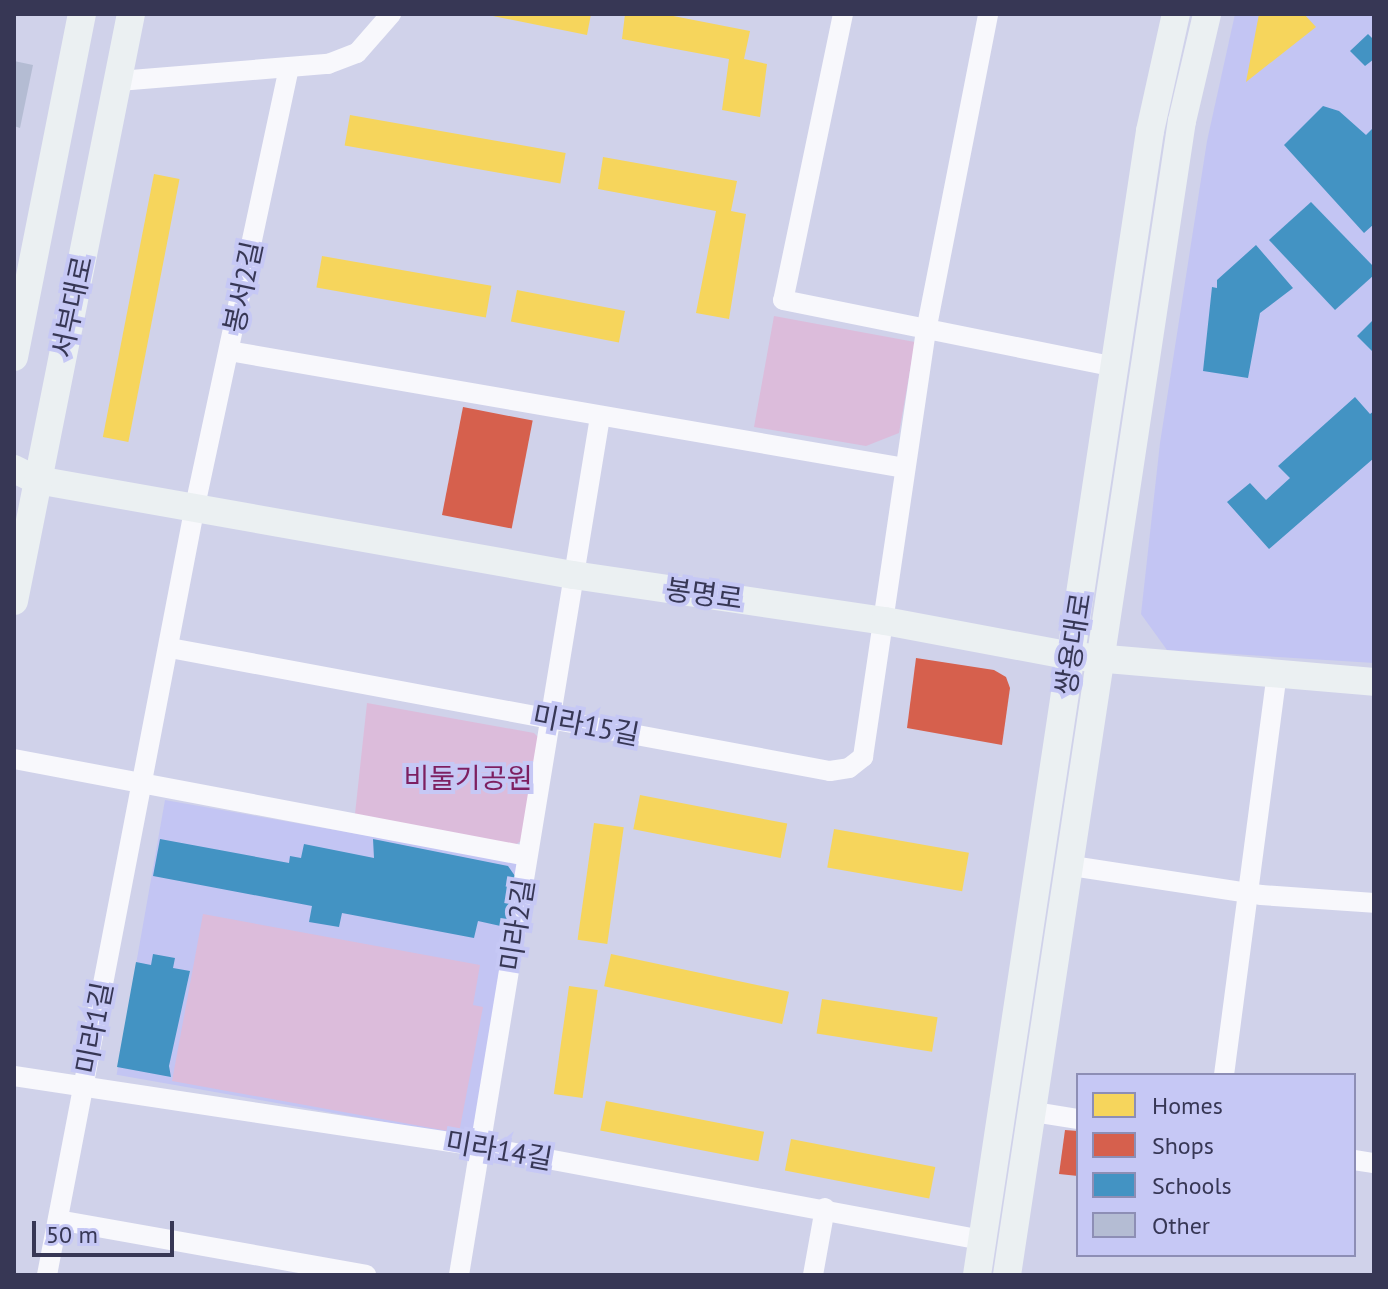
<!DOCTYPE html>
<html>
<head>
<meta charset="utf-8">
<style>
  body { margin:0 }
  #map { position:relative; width:1388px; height:1289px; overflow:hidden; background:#d0d2ea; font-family:"PT Sans","Noto Sans KR",sans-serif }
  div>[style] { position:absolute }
  .built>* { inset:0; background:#c3c5f3; transform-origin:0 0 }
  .green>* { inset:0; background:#dcbcdb }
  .homes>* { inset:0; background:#f6d55c; transform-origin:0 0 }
  .shops>* { inset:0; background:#d6604d; transform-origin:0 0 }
  .schools>* { inset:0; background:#4393c3 }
  .building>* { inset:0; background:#b4bcd3 }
  .street>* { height:20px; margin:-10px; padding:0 10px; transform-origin:10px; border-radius:10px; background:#f8f8fc }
  .secondary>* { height:28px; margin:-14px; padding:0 14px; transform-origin:14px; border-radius:14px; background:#ebf0f2 }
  span { translate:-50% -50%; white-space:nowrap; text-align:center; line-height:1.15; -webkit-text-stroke:8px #c6c8f5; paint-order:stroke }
  .street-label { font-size:28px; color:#373755 }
  .park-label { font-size:28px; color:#7d1f61 }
  .frame { position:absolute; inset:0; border:16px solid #373755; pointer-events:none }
  .legend { position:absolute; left:1076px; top:1073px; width:280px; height:184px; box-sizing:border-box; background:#c6c8f5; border:2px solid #8d8eb5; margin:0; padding:10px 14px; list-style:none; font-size:24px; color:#373755 }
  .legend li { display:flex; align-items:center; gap:16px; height:40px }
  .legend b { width:40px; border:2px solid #8d8eb5 }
  .scale { position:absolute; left:32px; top:1221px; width:142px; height:36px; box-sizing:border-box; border:4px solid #373755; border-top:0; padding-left:10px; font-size:24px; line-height:28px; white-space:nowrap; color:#373755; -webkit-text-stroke:6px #c6c8f5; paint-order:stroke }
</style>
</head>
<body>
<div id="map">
  <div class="built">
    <div style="clip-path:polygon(1235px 14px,1374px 14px,1374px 663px,1167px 650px,1141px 614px,1160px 443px,1207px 141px)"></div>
    <div style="left:165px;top:800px;width:361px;height:279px;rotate:10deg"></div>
  </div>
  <div class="green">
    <div style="clip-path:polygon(774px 316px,915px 342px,899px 433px,866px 446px,754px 427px)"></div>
    <div style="clip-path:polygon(367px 703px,534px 733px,542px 741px,525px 838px,515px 845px,355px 814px)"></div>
    <div style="clip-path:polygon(203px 914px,480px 965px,473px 1005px,483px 1007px,459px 1133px,172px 1081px)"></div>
  </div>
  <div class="homes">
    <div style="clip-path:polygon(483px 14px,591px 14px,587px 35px)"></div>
    <div style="clip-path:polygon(625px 14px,663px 14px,750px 31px,744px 59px,767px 64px,760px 117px,722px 110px,729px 59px,622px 39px)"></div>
    <div style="clip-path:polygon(1259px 14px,1304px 14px,1316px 27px,1246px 82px)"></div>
    <div style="left:350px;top:115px;width:219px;height:31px;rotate:10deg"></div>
    <div style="clip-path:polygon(603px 157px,737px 181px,731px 211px,746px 214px,729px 319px,696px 313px,716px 211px,598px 189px)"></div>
    <div style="left:154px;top:174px;width:26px;height:268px;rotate:11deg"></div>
    <div style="left:322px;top:256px;width:172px;height:32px;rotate:10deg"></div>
    <div style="left:517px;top:290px;width:110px;height:32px;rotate:11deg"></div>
    <div style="left:640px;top:795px;width:150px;height:35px;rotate:11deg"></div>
    <div style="left:594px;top:823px;width:30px;height:118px;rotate:8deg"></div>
    <div style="left:834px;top:829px;width:137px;height:39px;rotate:10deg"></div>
    <div style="left:611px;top:954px;width:182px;height:33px;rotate:12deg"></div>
    <div style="left:569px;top:986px;width:29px;height:109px;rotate:8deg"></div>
    <div style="left:822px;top:999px;width:117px;height:35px;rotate:9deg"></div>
    <div style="left:606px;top:1101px;width:161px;height:30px;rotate:11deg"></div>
    <div style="left:791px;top:1139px;width:147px;height:32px;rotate:11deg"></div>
  </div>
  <div class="shops">
    <div style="left:463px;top:407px;width:71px;height:110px;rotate:11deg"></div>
    <div style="clip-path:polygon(916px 658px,994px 670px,1006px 677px,1010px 688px,1002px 745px,907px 728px)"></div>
    <div style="clip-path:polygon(1065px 1130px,1078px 1131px,1078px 1176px,1059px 1174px)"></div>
  </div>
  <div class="schools">
    <div style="clip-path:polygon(1368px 34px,1374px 40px,1374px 59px,1365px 66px,1350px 51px)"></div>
    <div style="clip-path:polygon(1323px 106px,1339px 111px,1366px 135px,1374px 127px,1374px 224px,1364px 233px,1284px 145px)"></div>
    <div style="clip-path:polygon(1311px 202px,1374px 267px,1374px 275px,1335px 310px,1269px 240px)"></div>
    <div style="clip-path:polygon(1256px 245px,1293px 288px,1260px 313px,1248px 378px,1203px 371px,1212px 287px,1217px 288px,1217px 280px)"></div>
    <div style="clip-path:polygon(1374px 319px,1374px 353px,1357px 336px)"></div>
    <div style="clip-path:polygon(1355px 397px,1370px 414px,1374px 411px,1374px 458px,1269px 549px,1227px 502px,1250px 483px,1266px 500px,1290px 478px,1278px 466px)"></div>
    <div style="clip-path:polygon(160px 839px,289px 863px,290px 856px,301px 858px,304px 844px,374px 858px,373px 839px,508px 866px,515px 876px,505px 927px,478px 921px,474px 938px,342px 913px,339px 927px,309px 922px,312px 906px,153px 876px)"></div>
    <div style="clip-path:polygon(153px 954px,175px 958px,173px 968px,190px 971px,169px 1066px,171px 1077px,117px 1067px,136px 962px,151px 965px)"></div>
  </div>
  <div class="building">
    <div style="clip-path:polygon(14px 61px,33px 65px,20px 128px,14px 126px)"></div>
  </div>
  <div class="street">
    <div style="left:843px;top:14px;width:292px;rotate:101.8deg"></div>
    <div style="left:783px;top:300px;width:338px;rotate:11.4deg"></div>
    <div style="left:119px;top:81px;width:210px;rotate:-4.7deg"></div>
    <div style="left:328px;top:64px;width:31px;rotate:-21deg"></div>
    <div style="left:357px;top:53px;width:52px;rotate:-48.9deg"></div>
    <div style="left:229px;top:351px;width:685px;rotate:9.83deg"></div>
    <div style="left:170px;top:648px;width:671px;rotate:10.56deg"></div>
    <div style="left:830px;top:771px;width:19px;rotate:-9deg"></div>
    <div style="left:849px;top:768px;width:18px;rotate:-38deg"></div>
    <div style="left:863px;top:757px;width:436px;rotate:-81.6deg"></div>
    <div style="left:927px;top:326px;width:318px;rotate:-78.9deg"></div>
    <div style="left:14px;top:759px;width:522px;rotate:10.71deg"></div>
    <div style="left:1072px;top:866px;width:191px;rotate:8.7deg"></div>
    <div style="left:1261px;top:895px;width:113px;rotate:4deg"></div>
    <div style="left:1224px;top:1075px;width:403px;rotate:-82.5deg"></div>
    <div style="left:14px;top:1076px;width:474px;rotate:8.6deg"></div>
    <div style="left:483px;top:1147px;width:508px;rotate:10.56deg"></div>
    <div style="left:1034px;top:1112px;width:45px;rotate:9deg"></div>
    <div style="left:1354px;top:1160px;width:20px;rotate:9deg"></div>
    <div style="left:58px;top:1220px;width:313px;rotate:10.1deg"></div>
    <div style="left:47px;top:1275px;width:783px;rotate:-79.11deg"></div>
    <div style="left:195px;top:506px;width:449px;rotate:-77.9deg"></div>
    <div style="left:459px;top:1275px;width:870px;rotate:-80.67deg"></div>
    <div style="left:813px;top:1275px;width:68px;rotate:-79.8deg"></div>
  </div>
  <div class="secondary">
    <div style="left:14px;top:357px;width:350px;rotate:-78.8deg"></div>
    <div style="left:14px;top:469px;width:25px;rotate:26deg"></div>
    <div style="left:37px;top:480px;width:544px;rotate:10.05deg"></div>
    <div style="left:573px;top:575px;width:315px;rotate:8.4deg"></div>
    <div style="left:885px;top:621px;width:190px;rotate:10.6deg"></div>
    <div style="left:1072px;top:656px;width:303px;rotate:4.9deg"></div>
    <div style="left:14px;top:601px;width:599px;rotate:-78.73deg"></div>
    <div style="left:977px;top:1275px;width:1157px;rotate:-81.4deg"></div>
    <div style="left:1150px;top:131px;width:120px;rotate:-77.5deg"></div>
    <div style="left:1007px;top:1275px;width:1167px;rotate:-81.38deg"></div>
    <div style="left:1182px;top:121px;width:110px;rotate:-76.8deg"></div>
  </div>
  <div class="street-label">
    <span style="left:243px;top:287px;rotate:-78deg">봉서2길</span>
    <span style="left:72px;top:307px;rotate:-78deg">서부대로</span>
    <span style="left:704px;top:594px;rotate:8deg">봉명로</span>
    <span style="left:1073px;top:644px;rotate:-81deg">쌍용대로</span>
    <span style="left:586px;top:725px;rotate:11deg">미라15길</span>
    <span style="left:517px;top:925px;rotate:-81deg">미라2길</span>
    <span style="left:94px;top:1028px;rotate:-79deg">미라1길</span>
    <span style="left:499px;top:1150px;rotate:10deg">미라14길</span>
  </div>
  <div class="park-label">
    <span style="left:468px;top:778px">비둘기공원</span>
  </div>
  <div class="frame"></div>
  <ul class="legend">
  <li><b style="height:22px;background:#f6d55c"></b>Homes</li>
  <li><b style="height:22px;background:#d6604d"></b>Shops</li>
  <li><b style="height:22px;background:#4393c3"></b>Schools</li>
  <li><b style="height:22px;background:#b4bcd3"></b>Other</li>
  </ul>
  <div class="scale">50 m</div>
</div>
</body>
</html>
